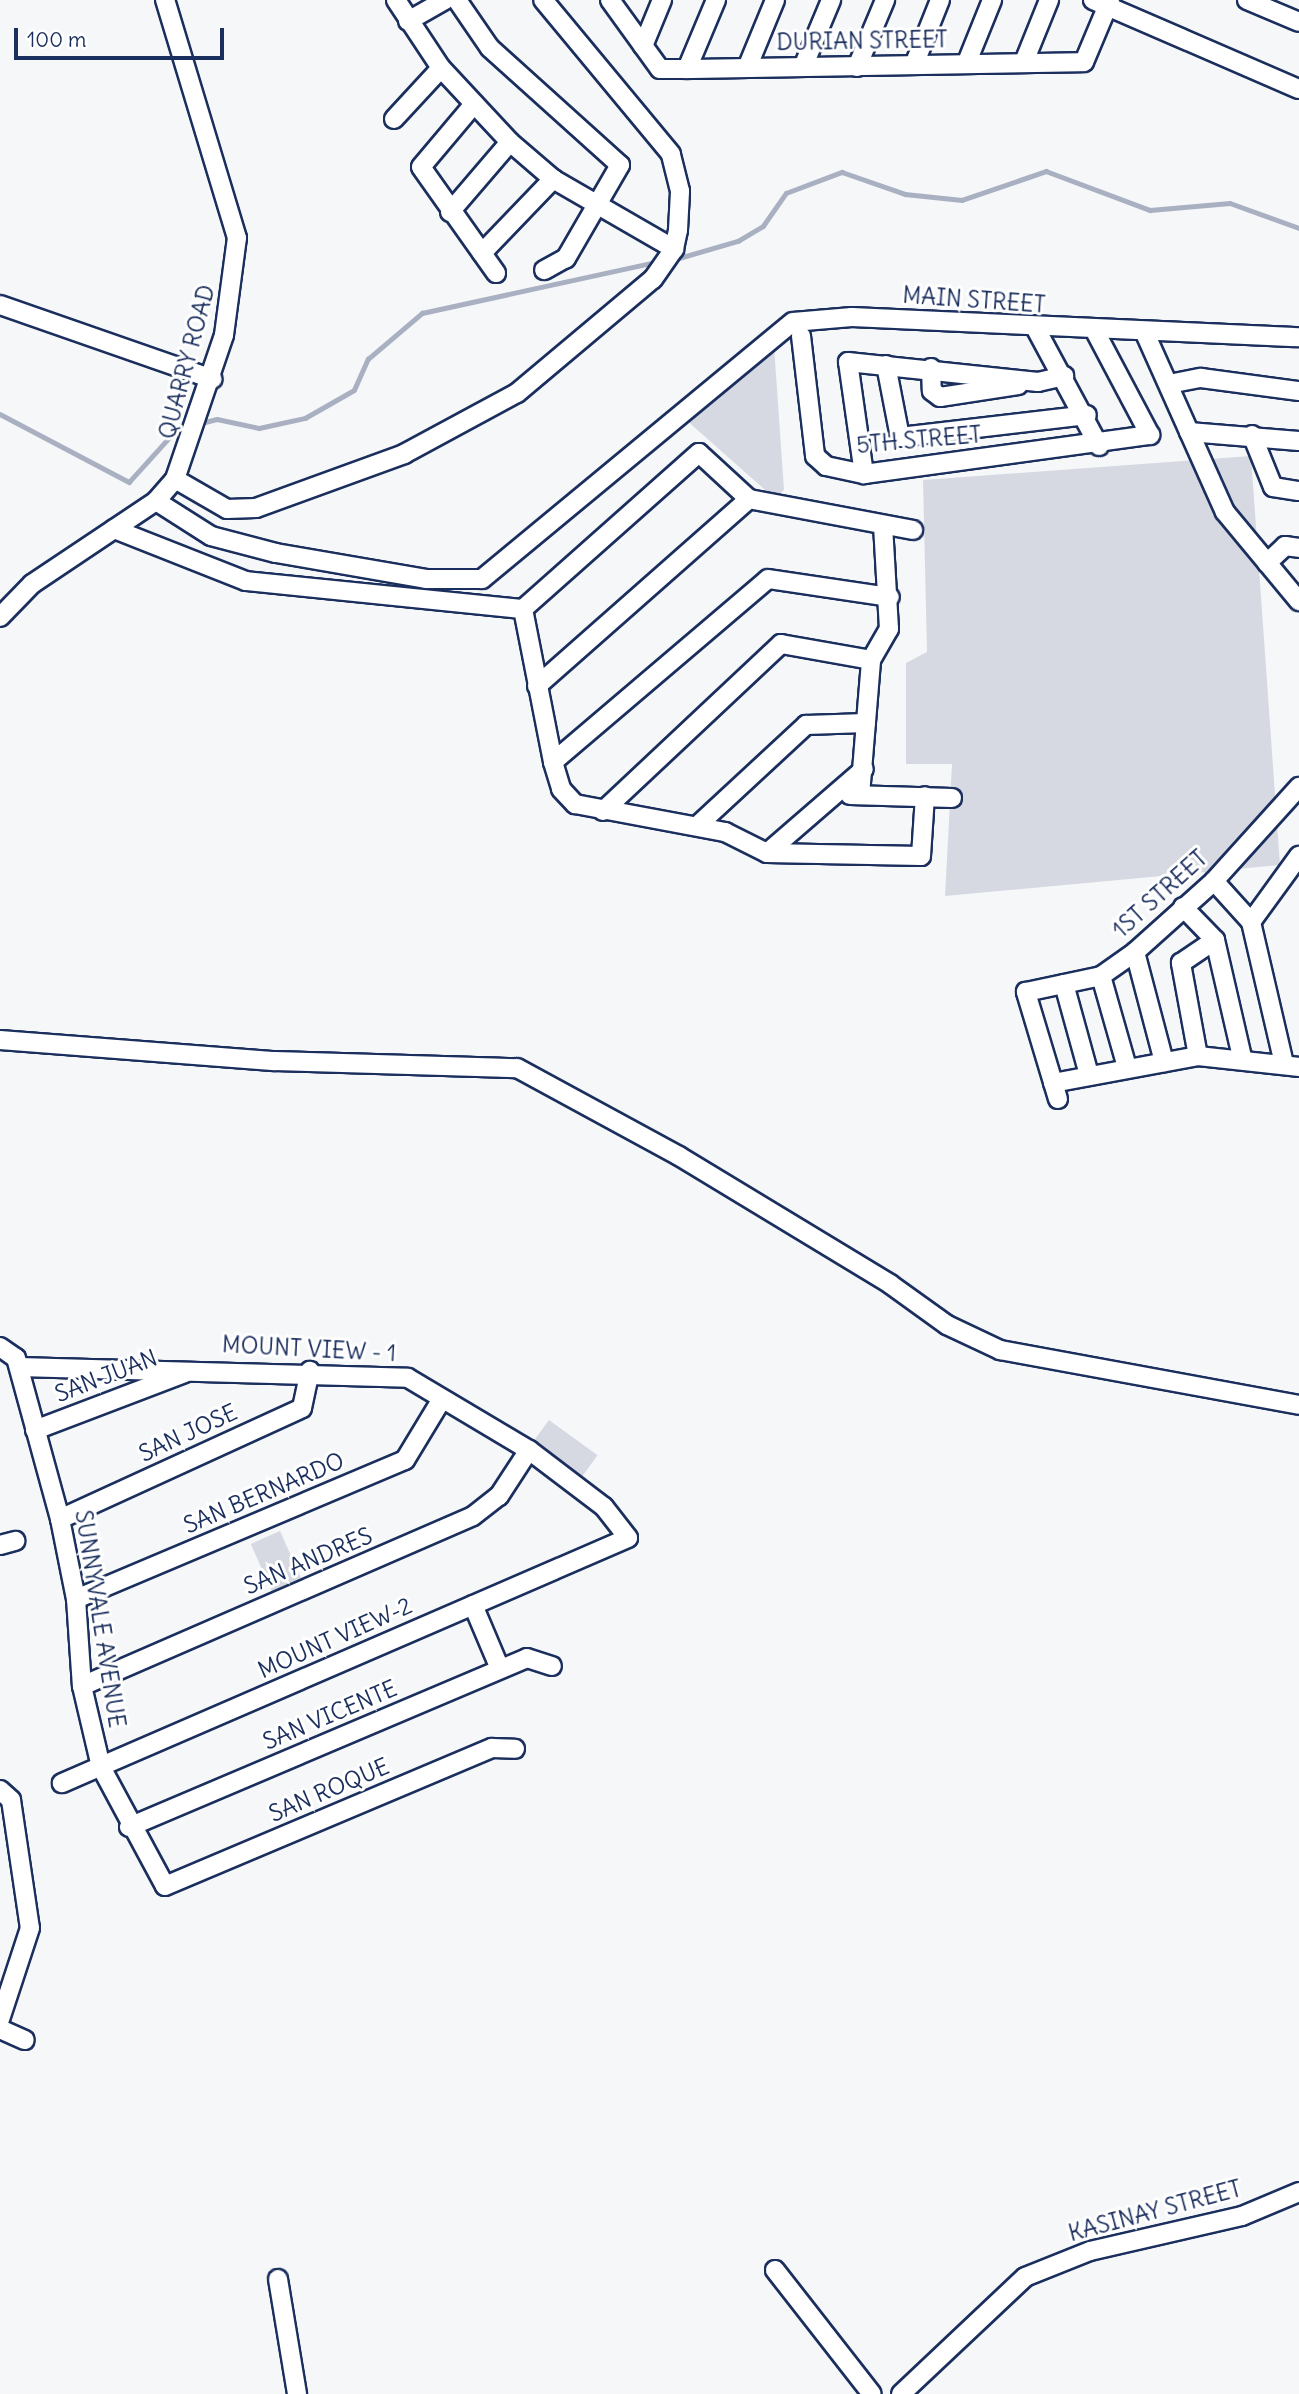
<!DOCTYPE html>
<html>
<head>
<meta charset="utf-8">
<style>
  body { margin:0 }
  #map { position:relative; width:1299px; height:2394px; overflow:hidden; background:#f6f7f9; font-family:Delius,sans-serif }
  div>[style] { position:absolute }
  .green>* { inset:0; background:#d6d9e2; transform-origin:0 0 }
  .stream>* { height:4.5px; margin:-2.25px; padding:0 2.25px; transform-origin:2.25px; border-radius:2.25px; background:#a9b0c1 }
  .roads { filter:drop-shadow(2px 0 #1b2f5e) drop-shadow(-2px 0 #1b2f5e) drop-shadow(0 2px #1b2f5e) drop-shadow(0 -2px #1b2f5e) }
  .minor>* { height:18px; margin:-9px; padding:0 9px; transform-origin:9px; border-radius:9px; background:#fff }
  span { translate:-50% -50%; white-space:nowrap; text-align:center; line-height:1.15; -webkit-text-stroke:6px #fff; paint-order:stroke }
  .street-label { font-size:23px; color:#1b2f5e }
  .scale { position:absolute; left:14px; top:28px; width:210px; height:32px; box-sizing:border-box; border:4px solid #1b2f5e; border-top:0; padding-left:9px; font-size:21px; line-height:24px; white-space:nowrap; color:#1b2f5e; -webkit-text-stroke:5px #fff; paint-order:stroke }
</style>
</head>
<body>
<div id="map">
  <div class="green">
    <div style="clip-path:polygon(774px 346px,784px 490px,774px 498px,684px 418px)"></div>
    <div style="clip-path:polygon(1251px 456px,1280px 865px,945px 896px,952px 764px,906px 764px,906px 663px,927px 652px,923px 480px)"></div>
    <div style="left:549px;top:1420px;width:60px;height:30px;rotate:36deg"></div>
    <div style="left:280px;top:1531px;width:62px;height:32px;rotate:66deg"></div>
  </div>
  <div class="stream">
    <div style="left:672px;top:260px;width:69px;rotate:-16.1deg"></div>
    <div style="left:738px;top:241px;width:29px;rotate:-31deg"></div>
    <div style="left:763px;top:226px;width:40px;rotate:-55.1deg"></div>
    <div style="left:786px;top:193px;width:60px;rotate:-20.6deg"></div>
    <div style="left:842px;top:172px;width:67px;rotate:19.2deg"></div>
    <div style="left:905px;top:194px;width:57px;rotate:6deg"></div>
    <div style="left:962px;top:200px;width:89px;rotate:-19deg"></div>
    <div style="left:1046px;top:171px;width:111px;rotate:20.6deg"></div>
    <div style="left:1150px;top:210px;width:80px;rotate:-5deg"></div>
    <div style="left:1230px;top:203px;width:73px;rotate:19.9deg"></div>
    <div style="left:0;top:414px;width:146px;rotate:27.8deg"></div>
    <div style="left:129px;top:482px;width:70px;rotate:-47.9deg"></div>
    <div style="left:176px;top:430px;width:14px;rotate:-17deg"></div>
    <div style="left:201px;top:423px;width:16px;rotate:-14deg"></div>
    <div style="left:217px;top:419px;width:43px;rotate:12.1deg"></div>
    <div style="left:259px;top:428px;width:47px;rotate:-12.3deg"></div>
    <div style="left:305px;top:418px;width:56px;rotate:-29.7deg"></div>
    <div style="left:354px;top:390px;width:34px;rotate:-66deg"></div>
    <div style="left:368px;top:359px;width:71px;rotate:-40.4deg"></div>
    <div style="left:422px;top:313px;width:244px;rotate:-12.3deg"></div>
  </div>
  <div class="roads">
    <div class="minor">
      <div style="left:396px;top:0;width:82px;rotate:56.5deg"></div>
      <div style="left:441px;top:68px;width:101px;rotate:47deg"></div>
      <div style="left:510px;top:142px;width:57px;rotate:40.7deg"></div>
      <div style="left:553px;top:179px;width:140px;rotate:30deg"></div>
      <div style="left:457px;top:0;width:58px;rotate:55.5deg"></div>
      <div style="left:490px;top:48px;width:175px;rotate:42deg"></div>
      <div style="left:620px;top:165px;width:108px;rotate:120.1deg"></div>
      <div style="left:566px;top:258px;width:25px;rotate:151deg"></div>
      <div style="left:610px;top:0;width:85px;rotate:54.1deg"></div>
      <div style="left:660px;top:69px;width:27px"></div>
      <div style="left:687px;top:69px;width:397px;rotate:-1deg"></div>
      <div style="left:1084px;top:62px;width:67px;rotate:-67.2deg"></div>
      <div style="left:1093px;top:0;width:224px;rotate:23.4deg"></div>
      <div style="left:1247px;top:0;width:56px;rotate:22.9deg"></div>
      <div style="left:408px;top:21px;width:43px;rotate:-29.6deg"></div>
      <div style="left:643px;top:46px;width:50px;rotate:-67.6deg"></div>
      <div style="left:967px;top:62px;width:67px;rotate:-68deg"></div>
      <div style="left:1024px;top:62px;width:67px;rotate:-68deg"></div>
      <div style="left:914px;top:65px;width:70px;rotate:-68.2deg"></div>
      <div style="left:803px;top:67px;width:73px;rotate:-67.3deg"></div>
      <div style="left:857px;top:67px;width:73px;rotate:-67.3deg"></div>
      <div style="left:747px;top:68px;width:74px;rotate:-67.6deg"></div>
      <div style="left:687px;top:69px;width:75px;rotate:-67.2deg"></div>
      <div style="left:474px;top:104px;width:82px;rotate:130.1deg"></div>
      <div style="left:421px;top:167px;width:130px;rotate:54.7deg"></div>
      <div style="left:394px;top:119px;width:69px;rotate:-47.3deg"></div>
      <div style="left:450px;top:212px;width:92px;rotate:-49.4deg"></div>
      <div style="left:482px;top:253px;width:103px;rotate:-46.2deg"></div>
      <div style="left:0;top:305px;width:225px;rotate:19.2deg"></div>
      <div style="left:1036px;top:329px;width:133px;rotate:61.7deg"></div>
      <div style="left:1144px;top:331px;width:198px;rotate:65.9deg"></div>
      <div style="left:1225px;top:512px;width:116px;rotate:50.3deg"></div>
      <div style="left:801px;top:336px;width:121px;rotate:83.3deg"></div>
      <div style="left:815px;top:456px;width:15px;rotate:42deg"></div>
      <div style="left:826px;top:466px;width:39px;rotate:12deg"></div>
      <div style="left:864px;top:474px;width:289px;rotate:-7.8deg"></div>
      <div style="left:1150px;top:435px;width:115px;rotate:-117.9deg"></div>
      <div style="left:886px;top:365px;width:73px;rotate:79deg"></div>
      <div style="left:900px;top:437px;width:188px;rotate:-6.7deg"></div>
      <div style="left:931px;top:368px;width:23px;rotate:88deg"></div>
      <div style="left:932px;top:391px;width:10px;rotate:37deg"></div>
      <div style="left:940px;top:397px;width:79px;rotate:-8.7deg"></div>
      <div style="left:1169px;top:384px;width:33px;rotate:-11deg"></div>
      <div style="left:1201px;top:378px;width:99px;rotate:7.6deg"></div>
      <div style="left:1189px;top:432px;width:110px;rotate:4.7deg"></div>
      <div style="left:1252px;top:435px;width:56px;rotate:68deg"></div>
      <div style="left:1273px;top:487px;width:26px;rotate:9deg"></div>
      <div style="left:864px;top:474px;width:113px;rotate:-98.1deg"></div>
      <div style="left:848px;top:362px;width:191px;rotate:6deg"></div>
      <div style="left:1038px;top:382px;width:27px;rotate:-13deg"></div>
      <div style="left:175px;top:479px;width:60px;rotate:30deg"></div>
      <div style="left:227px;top:509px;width:29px;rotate:-2deg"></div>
      <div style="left:256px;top:508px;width:158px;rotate:-20deg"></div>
      <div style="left:404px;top:454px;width:128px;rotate:-28.4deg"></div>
      <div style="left:517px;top:393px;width:177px;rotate:-40deg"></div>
      <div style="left:653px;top:279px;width:37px;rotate:-55deg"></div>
      <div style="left:674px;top:249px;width:19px;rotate:-78deg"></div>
      <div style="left:678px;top:230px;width:39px;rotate:-87deg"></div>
      <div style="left:680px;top:191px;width:38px;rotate:-104deg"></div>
      <div style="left:671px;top:154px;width:200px;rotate:-129.7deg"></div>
      <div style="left:156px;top:501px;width:65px;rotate:32.5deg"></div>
      <div style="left:211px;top:536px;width:67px;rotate:14.7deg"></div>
      <div style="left:276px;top:553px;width:152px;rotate:9.8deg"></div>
      <div style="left:426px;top:579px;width:56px"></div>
      <div style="left:482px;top:579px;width:403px;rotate:-39.6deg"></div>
      <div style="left:793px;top:322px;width:59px;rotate:-4.8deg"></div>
      <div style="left:852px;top:317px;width:447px;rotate:2.6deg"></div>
      <div style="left:114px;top:529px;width:142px;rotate:21.5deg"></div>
      <div style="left:246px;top:581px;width:278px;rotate:5.8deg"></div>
      <div style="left:523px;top:609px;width:235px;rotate:-41.6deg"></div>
      <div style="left:699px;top:453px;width:68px;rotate:42.6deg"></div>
      <div style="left:749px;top:499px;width:167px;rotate:10.7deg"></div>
      <div style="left:1267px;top:563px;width:25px;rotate:-43deg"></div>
      <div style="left:1285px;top:546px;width:14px;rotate:8deg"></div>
      <div style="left:523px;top:609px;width:156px;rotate:78.9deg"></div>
      <div style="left:553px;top:762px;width:28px;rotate:73deg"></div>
      <div style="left:561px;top:789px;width:21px;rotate:47deg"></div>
      <div style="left:575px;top:804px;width:153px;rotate:10.6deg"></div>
      <div style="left:725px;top:832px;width:47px;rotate:26.6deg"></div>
      <div style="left:767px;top:853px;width:154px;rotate:1.1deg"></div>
      <div style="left:921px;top:856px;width:60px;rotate:-86.2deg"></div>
      <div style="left:0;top:617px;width:46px;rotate:-45.9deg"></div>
      <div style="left:32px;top:584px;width:149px;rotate:-33.8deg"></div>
      <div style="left:156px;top:501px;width:29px;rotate:-49deg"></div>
      <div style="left:175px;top:479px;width:152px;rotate:-71.2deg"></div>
      <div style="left:224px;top:335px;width:98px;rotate:-82.4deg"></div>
      <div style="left:237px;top:238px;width:249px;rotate:-106.8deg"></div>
      <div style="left:537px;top:686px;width:283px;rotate:-41.4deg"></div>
      <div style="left:553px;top:762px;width:282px;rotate:-40.4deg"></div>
      <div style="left:768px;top:579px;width:123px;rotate:8.4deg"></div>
      <div style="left:850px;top:795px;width:102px;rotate:1.7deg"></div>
      <div style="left:860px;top:795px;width:135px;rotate:-85.3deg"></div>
      <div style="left:871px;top:660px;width:36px;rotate:-60deg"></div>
      <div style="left:889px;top:629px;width:103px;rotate:-93.3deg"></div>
      <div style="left:603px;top:811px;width:244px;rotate:-43.2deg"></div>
      <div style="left:781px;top:644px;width:91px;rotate:10.1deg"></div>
      <div style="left:697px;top:826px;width:149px;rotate:-42.8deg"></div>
      <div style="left:806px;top:725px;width:60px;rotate:-1.9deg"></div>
      <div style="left:767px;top:853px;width:128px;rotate:-40.9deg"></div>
      <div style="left:1214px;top:881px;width:55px;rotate:47.9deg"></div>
      <div style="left:1251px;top:922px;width:146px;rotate:76.9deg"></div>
      <div style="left:1183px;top:907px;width:46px;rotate:45.9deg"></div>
      <div style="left:1215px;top:940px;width:120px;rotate:77deg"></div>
      <div style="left:1251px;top:922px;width:82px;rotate:-54deg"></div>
      <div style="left:1135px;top:952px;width:114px;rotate:75.2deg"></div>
      <div style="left:1101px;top:976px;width:95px;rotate:74.1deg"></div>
      <div style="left:1064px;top:984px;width:94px;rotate:74.6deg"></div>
      <div style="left:0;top:1040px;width:276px;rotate:4.4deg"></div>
      <div style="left:275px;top:1061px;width:242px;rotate:1.7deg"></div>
      <div style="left:517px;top:1068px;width:184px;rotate:28.5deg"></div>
      <div style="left:679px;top:1156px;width:247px;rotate:31.2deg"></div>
      <div style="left:890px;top:1284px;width:70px;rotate:35.7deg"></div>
      <div style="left:947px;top:1325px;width:59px;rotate:25.3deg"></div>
      <div style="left:1000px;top:1350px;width:304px;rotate:10.4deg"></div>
      <div style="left:1198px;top:1056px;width:95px;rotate:-100.4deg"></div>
      <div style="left:1181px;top:963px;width:41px;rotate:-34.1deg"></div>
      <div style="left:1053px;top:1083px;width:147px;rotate:-10.5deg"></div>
      <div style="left:1198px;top:1056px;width:102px;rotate:6.2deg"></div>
      <div style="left:1058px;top:1099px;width:112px;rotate:-106.7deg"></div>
      <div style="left:1026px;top:992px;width:77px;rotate:-12deg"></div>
      <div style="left:1101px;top:976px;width:42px;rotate:-35.2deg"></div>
      <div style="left:1135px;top:952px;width:106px;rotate:-41.9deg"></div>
      <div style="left:1214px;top:881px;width:127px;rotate:-47.9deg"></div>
      <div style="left:0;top:1347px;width:19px;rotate:35deg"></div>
      <div style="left:16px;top:1358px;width:167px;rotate:74.7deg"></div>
      <div style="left:60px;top:1519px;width:82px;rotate:78.7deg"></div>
      <div style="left:76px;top:1599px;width:87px;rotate:86.1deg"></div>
      <div style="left:82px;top:1686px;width:83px;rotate:76.8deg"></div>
      <div style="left:101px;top:1767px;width:135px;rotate:61.7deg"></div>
      <div style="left:165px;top:1886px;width:355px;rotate:-22.9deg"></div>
      <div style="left:492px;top:1748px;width:23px;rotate:2deg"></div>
      <div style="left:19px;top:1367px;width:389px;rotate:1.6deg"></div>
      <div style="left:408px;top:1378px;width:141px;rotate:30.8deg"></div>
      <div style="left:529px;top:1450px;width:94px;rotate:37.2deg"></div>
      <div style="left:604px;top:1507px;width:39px;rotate:52deg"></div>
      <div style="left:628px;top:1538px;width:617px;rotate:156.59deg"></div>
      <div style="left:35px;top:1430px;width:160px;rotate:-20.8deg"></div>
      <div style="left:60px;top:1519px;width:266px;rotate:-24.6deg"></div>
      <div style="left:302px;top:1408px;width:38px;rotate:-78deg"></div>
      <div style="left:0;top:1545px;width:16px;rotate:-15deg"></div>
      <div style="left:76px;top:1599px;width:357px;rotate:-22.9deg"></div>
      <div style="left:405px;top:1460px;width:71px;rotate:-58.8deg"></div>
      <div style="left:473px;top:1605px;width:69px;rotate:67.1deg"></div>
      <div style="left:82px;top:1686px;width:426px;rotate:-23.5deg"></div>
      <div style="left:473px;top:1516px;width:33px;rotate:-38deg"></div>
      <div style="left:499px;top:1496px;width:55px;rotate:-56.9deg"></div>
      <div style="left:0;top:1790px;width:15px;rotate:42deg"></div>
      <div style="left:11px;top:1800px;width:129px;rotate:81.6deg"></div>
      <div style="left:30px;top:1928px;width:96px;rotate:108.2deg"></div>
      <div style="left:129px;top:1827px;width:432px;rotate:-23deg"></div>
      <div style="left:527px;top:1658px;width:26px;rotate:18deg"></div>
      <div style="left:0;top:2029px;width:27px;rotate:24deg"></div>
      <div style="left:775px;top:2270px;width:157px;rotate:52deg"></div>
      <div style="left:278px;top:2279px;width:117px;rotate:80.6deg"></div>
      <div style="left:901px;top:2394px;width:170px;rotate:-43.3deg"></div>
      <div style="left:1025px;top:2277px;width:70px;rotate:-21.8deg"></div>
      <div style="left:1090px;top:2251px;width:156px;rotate:-13deg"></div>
      <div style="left:1242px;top:2216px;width:62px;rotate:-22.8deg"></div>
    </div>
  </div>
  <div class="street-label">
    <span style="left:862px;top:41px;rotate:-1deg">DURIAN STREET</span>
    <span style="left:974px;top:300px;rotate:4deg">MAIN STREET</span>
    <span style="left:187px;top:362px;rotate:-75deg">QUARRY ROAD</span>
    <span style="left:919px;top:440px;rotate:-5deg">5TH STREET</span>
    <span style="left:1160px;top:894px;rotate:-42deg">1ST STREET</span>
    <span style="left:309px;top:1349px;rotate:3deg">MOUNT VIEW - 1</span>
    <span style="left:106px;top:1376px;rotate:-21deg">SAN JUAN</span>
    <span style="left:188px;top:1433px;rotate:-25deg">SAN JOSE</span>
    <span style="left:264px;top:1493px;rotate:-23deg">SAN BERNARDO</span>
    <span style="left:308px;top:1561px;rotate:-23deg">SAN ANDRES</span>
    <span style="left:100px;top:1619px;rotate:81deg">SUNNYVALE AVENUE</span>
    <span style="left:335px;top:1638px;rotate:-24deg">MOUNT VIEW-2</span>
    <span style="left:330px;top:1715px;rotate:-23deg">SAN VICENTE</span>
    <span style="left:329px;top:1790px;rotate:-23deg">SAN ROQUE</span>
    <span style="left:1155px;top:2211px;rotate:-15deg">KASINAY STREET</span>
  </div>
  <div class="scale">100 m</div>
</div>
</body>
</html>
